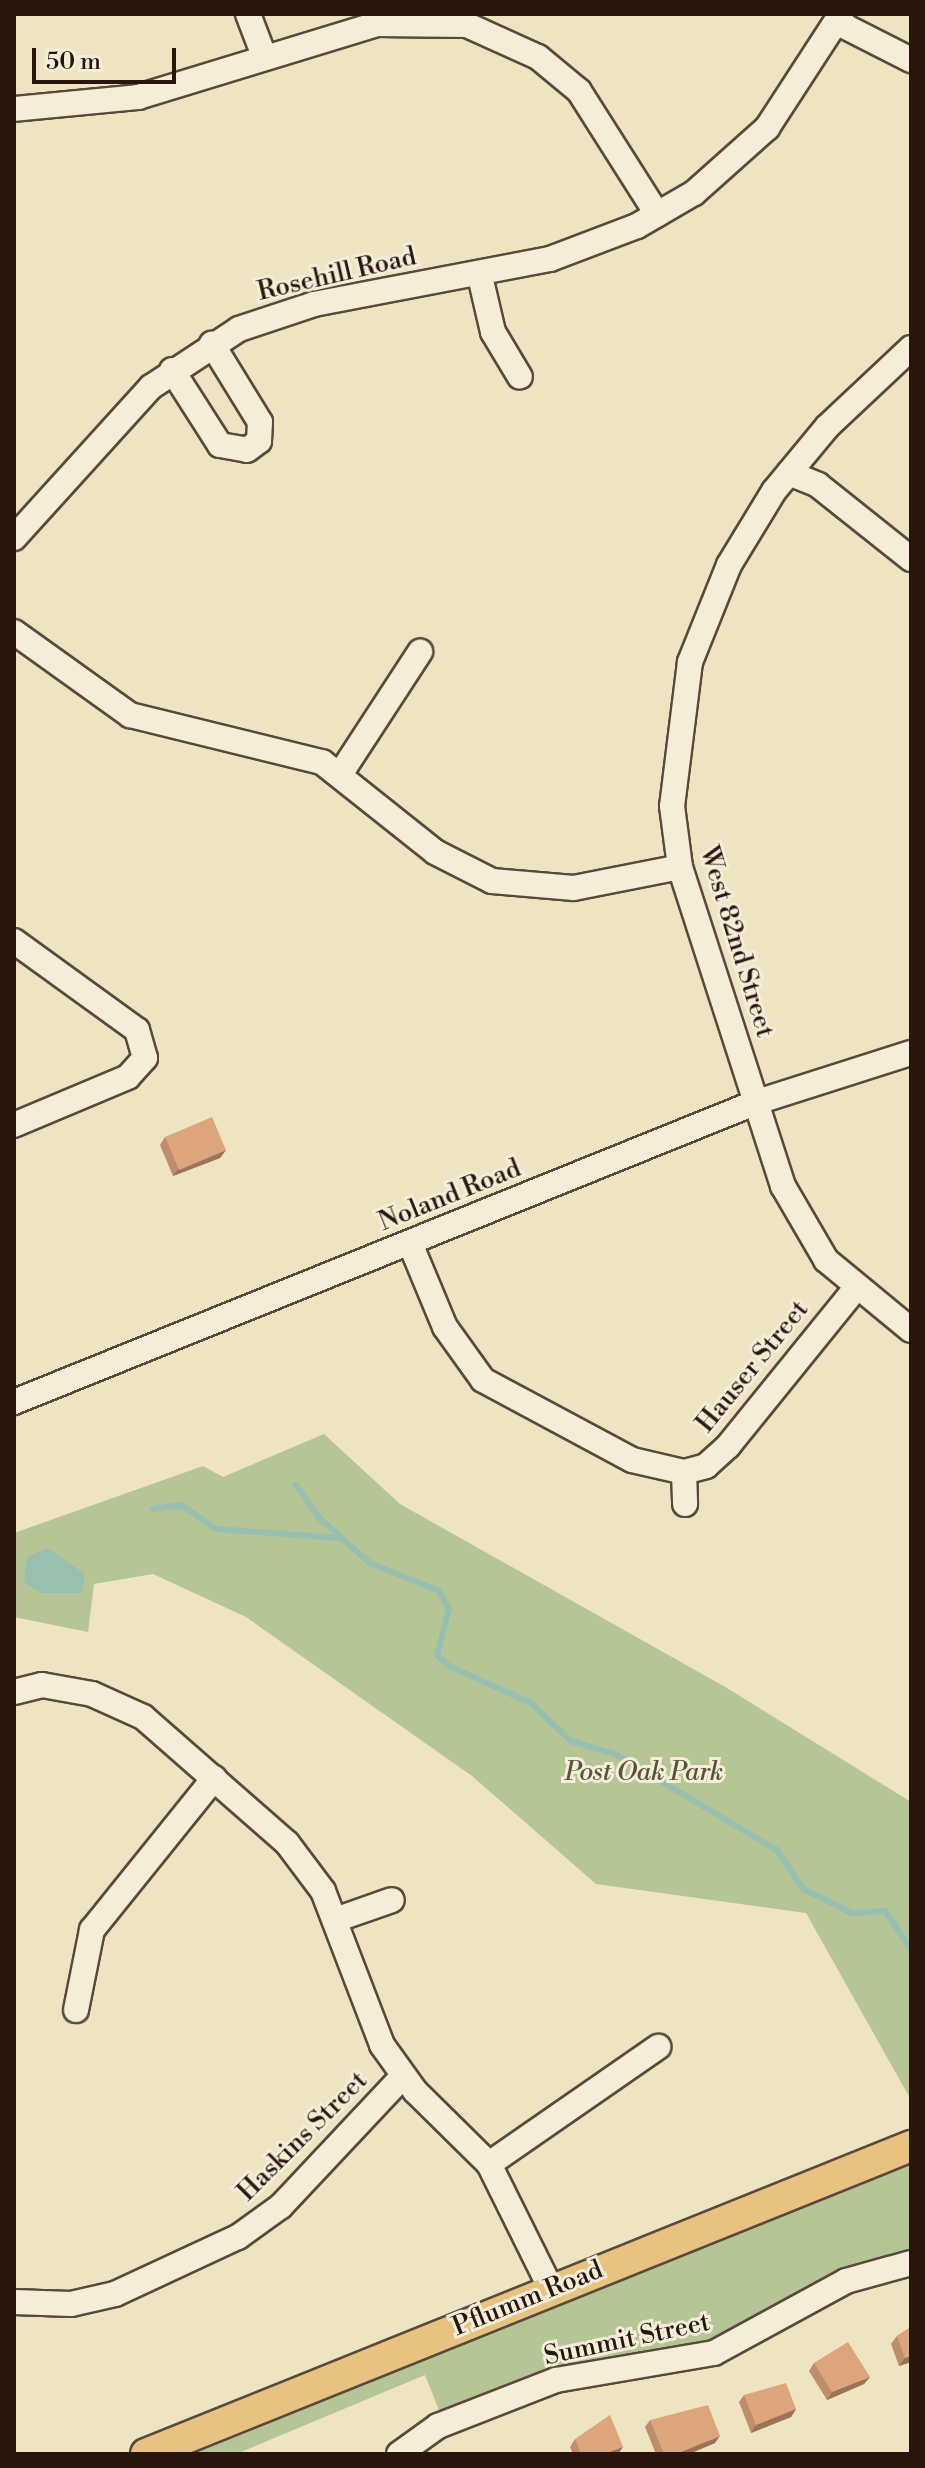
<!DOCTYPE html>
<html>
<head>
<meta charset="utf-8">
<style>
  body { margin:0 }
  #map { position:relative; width:925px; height:2468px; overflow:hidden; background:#eee4c2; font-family:"Libre Bodoni",serif }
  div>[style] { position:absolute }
  .green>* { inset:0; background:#b5c596 }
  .water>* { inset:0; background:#99bfb1 }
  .stream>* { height:6px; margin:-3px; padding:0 3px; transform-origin:3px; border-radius:3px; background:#99bfb1 }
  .roads { filter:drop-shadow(2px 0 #59493b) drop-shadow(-2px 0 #59493b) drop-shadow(0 2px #59493b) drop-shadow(0 -2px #59493b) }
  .minor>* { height:24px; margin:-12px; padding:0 12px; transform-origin:12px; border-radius:12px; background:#f4edd7 }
  .major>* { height:30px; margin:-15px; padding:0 15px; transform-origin:15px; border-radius:15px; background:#e7c281 }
  .wall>* { inset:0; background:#be8e6b }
  .shaded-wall>* { inset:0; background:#9b7457 }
  .building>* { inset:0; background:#dda57c; transform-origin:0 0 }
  span { translate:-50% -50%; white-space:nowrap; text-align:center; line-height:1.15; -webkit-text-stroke:6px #f4edd7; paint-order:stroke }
  .street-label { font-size:26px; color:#27150e }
  .park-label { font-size:26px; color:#59533e; font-style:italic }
  .frame { position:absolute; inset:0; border:16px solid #27150e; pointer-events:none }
  .scale { position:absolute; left:32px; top:48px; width:144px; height:36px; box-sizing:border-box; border:4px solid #27150e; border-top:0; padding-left:10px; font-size:24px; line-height:28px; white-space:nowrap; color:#27150e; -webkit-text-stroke:6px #f4edd7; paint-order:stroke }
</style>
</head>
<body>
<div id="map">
  <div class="green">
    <div style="clip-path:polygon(324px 1434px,400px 1504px,727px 1688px,911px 1802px,911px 2100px,806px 1913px,596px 1884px,472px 1776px,246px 1617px,153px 1574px,94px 1584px,88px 1632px,14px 1617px,14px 1533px,203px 1466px,223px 1477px)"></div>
    <div style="clip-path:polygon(911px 2162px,911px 2256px,747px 2330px,684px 2350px,584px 2363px,441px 2415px,425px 2375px,236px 2454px,194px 2454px)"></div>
  </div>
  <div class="water">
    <div style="clip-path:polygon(47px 1548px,85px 1574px,81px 1593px,41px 1593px,24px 1582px,27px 1557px)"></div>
  </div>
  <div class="stream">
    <div style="left:296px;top:1485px;width:39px;rotate:55deg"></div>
    <div style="left:318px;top:1517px;width:69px;rotate:41.5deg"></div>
    <div style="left:370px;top:1563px;width:74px;rotate:22.1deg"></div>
    <div style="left:439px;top:1591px;width:21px;rotate:61deg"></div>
    <div style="left:449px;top:1609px;width:48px;rotate:104.6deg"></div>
    <div style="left:437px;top:1655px;width:16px;rotate:43deg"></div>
    <div style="left:449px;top:1666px;width:90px;rotate:24.3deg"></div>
    <div style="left:531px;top:1703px;width:55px;rotate:43.5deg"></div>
    <div style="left:571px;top:1741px;width:46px;rotate:16.5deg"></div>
    <div style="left:615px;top:1754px;width:188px;rotate:30.7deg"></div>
    <div style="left:777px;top:1850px;width:47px;rotate:56.3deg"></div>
    <div style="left:803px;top:1889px;width:55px;rotate:26.1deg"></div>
    <div style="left:852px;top:1913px;width:33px;rotate:-3deg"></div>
    <div style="left:885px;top:1911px;width:46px;rotate:55.6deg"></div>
    <div style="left:153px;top:1509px;width:28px;rotate:-8deg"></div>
    <div style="left:181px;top:1505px;width:42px;rotate:34.4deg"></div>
    <div style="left:216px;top:1529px;width:123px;rotate:4.2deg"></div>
  </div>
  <div class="roads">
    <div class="minor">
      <div style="left:248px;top:14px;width:45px;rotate:69.1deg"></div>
      <div style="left:838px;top:23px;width:82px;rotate:26.9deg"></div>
      <div style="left:14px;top:109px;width:125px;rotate:-5.5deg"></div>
      <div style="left:138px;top:97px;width:250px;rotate:-17deg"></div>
      <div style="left:377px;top:24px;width:90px;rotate:0.6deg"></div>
      <div style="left:467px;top:25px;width:78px;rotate:24.3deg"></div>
      <div style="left:538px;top:57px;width:53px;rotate:39.7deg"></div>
      <div style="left:579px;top:91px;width:146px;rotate:57.6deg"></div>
      <div style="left:480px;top:276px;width:57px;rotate:76.9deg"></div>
      <div style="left:493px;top:332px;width:52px;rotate:59deg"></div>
      <div style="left:911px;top:348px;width:115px;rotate:136.8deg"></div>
      <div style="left:827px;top:427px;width:83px;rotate:129.6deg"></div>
      <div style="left:774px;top:491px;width:87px;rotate:121.3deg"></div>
      <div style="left:729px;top:565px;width:105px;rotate:111.9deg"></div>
      <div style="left:690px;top:662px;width:145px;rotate:97.1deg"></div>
      <div style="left:672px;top:806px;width:62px;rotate:82.5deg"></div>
      <div style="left:680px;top:867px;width:335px;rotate:72.1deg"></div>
      <div style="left:783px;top:1186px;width:86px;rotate:59.8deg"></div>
      <div style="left:826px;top:1260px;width:110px;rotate:39.5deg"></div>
      <div style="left:172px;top:370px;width:89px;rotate:57.4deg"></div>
      <div style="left:220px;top:445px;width:27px;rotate:10deg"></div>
      <div style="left:247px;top:450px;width:15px;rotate:-37deg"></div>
      <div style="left:259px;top:441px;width:19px;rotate:-87deg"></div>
      <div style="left:260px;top:422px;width:92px;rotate:-121.6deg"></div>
      <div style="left:789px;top:473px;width:31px;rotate:22deg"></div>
      <div style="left:818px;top:485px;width:119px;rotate:38.5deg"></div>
      <div style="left:14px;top:538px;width:204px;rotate:-47.8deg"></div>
      <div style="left:151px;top:387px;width:105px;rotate:-33.4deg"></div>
      <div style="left:239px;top:329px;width:79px;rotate:-18.4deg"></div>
      <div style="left:314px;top:304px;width:240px;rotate:-10.8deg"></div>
      <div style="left:550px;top:259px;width:93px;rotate:-20.8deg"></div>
      <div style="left:637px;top:226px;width:66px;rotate:-30.1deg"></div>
      <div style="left:694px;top:193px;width:98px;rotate:-41.7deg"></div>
      <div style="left:767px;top:128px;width:136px;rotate:-57deg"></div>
      <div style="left:14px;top:632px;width:143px;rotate:35.6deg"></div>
      <div style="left:130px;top:715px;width:198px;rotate:13.8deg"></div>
      <div style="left:322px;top:762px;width:144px;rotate:38.5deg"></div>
      <div style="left:435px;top:852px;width:64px;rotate:27deg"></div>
      <div style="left:492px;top:881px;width:82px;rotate:4.9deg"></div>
      <div style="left:574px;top:888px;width:108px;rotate:-11.2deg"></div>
      <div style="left:341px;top:773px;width:145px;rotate:-56.9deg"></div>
      <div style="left:14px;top:941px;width:152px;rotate:35.9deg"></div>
      <div style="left:137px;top:1030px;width:29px;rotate:74deg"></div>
      <div style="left:145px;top:1058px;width:25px;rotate:132deg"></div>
      <div style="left:128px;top:1077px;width:124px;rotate:157.2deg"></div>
      <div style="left:410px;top:1243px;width:91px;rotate:67.4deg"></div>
      <div style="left:445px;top:1327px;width:65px;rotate:54.4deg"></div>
      <div style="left:483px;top:1380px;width:169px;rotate:28.2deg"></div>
      <div style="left:632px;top:1460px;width:53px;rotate:13deg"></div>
      <div style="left:684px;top:1472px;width:23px;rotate:-15deg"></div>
      <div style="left:706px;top:1466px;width:30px;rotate:-42deg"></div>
      <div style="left:728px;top:1446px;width:202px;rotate:-51deg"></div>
      <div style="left:14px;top:1402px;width:801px;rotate:-21.99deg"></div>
      <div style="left:757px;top:1102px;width:162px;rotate:-17.7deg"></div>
      <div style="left:684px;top:1472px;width:32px;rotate:88deg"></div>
      <div style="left:14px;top:1692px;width:29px;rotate:-14deg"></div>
      <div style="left:42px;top:1685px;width:51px;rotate:10.2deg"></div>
      <div style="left:92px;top:1694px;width:56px;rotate:24.3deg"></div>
      <div style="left:143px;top:1717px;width:191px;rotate:41.2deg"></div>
      <div style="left:287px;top:1843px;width:60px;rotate:53.1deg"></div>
      <div style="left:323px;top:1891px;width:165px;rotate:69deg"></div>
      <div style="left:382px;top:2045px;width:57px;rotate:54.3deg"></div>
      <div style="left:415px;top:2091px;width:104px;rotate:44.6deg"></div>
      <div style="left:489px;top:2164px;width:140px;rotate:63.6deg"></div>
      <div style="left:335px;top:1920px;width:60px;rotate:-19.3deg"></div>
      <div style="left:76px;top:2010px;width:82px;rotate:-78.7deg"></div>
      <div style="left:92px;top:1930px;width:195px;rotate:-51.2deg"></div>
      <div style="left:489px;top:2164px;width:206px;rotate:-34.7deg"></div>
      <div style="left:14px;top:2302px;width:57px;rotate:2deg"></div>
      <div style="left:71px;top:2304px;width:45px;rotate:-12.8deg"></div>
      <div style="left:115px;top:2294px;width:136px;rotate:-24.9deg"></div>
      <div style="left:238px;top:2237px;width:53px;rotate:-35.8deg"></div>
      <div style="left:281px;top:2206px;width:178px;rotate:-46.8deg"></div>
      <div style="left:399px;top:2454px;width:48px;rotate:-35.7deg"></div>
      <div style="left:438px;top:2426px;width:127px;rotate:-21.3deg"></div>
      <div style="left:556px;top:2380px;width:160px;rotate:-9.7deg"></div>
      <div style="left:714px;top:2353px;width:150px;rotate:-28.6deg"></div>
      <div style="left:846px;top:2281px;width:67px;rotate:-15.5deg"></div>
    </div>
    <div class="major">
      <div style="left:146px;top:2454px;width:825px;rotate:-21.93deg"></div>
    </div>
  </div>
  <div class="wall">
    <div style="clip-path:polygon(165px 1137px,226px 1150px,220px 1158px,173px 1176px,160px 1145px)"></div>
    <div style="clip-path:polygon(911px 2327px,911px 2362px,899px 2366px,891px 2344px,897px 2336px)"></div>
    <div style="clip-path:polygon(814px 2363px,870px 2377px,864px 2384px,827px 2400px,809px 2371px)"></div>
    <div style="clip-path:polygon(744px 2395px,796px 2409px,791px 2417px,751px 2433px,739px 2402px)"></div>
    <div style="clip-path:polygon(650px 2420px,715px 2443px,689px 2454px,656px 2454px,645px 2427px)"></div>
    <div style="clip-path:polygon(575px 2439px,623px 2447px,618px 2454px,573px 2454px,570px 2447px)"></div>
  </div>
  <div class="shaded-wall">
    <div style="clip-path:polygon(226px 1150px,220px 1158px,173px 1176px,178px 1169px)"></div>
    <div style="clip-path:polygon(911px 2356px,911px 2362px,899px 2366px,905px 2358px)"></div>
    <div style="clip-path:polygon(870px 2377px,864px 2384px,827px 2400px,832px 2392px)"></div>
    <div style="clip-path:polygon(796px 2409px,791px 2417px,751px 2433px,756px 2425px)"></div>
    <div style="clip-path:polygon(720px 2436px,715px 2443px,689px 2454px,676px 2454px)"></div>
    <div style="clip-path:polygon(623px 2447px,618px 2454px,604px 2454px)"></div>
  </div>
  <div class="building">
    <div style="left:212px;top:1117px;width:36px;height:51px;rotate:67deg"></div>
    <div style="clip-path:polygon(911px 2327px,911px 2356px,905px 2358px,897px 2336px)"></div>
    <div style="clip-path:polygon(848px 2342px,870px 2377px,832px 2392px,814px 2363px)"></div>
    <div style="clip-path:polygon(786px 2383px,796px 2409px,756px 2425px,744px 2395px)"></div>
    <div style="clip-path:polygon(708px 2405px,720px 2436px,676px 2454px,664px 2454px,650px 2420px)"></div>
    <div style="clip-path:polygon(610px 2415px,623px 2447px,604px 2454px,581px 2454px,575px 2439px)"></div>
  </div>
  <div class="street-label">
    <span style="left:337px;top:275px;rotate:-13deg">Rosehill Road</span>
    <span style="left:736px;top:942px;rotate:73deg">West 82nd Street</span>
    <span style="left:450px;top:1196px;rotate:-22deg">Noland Road</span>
    <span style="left:753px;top:1367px;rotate:-51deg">Hauser Street</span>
    <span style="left:303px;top:2137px;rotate:-45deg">Haskins Street</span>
    <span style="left:528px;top:2299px;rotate:-22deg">Pflumm Road</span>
    <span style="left:627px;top:2340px;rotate:-12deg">Summit Street</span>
  </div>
  <div class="park-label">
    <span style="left:644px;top:1773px">Post Oak Park</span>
  </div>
  <div class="frame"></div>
  <div class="scale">50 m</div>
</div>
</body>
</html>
